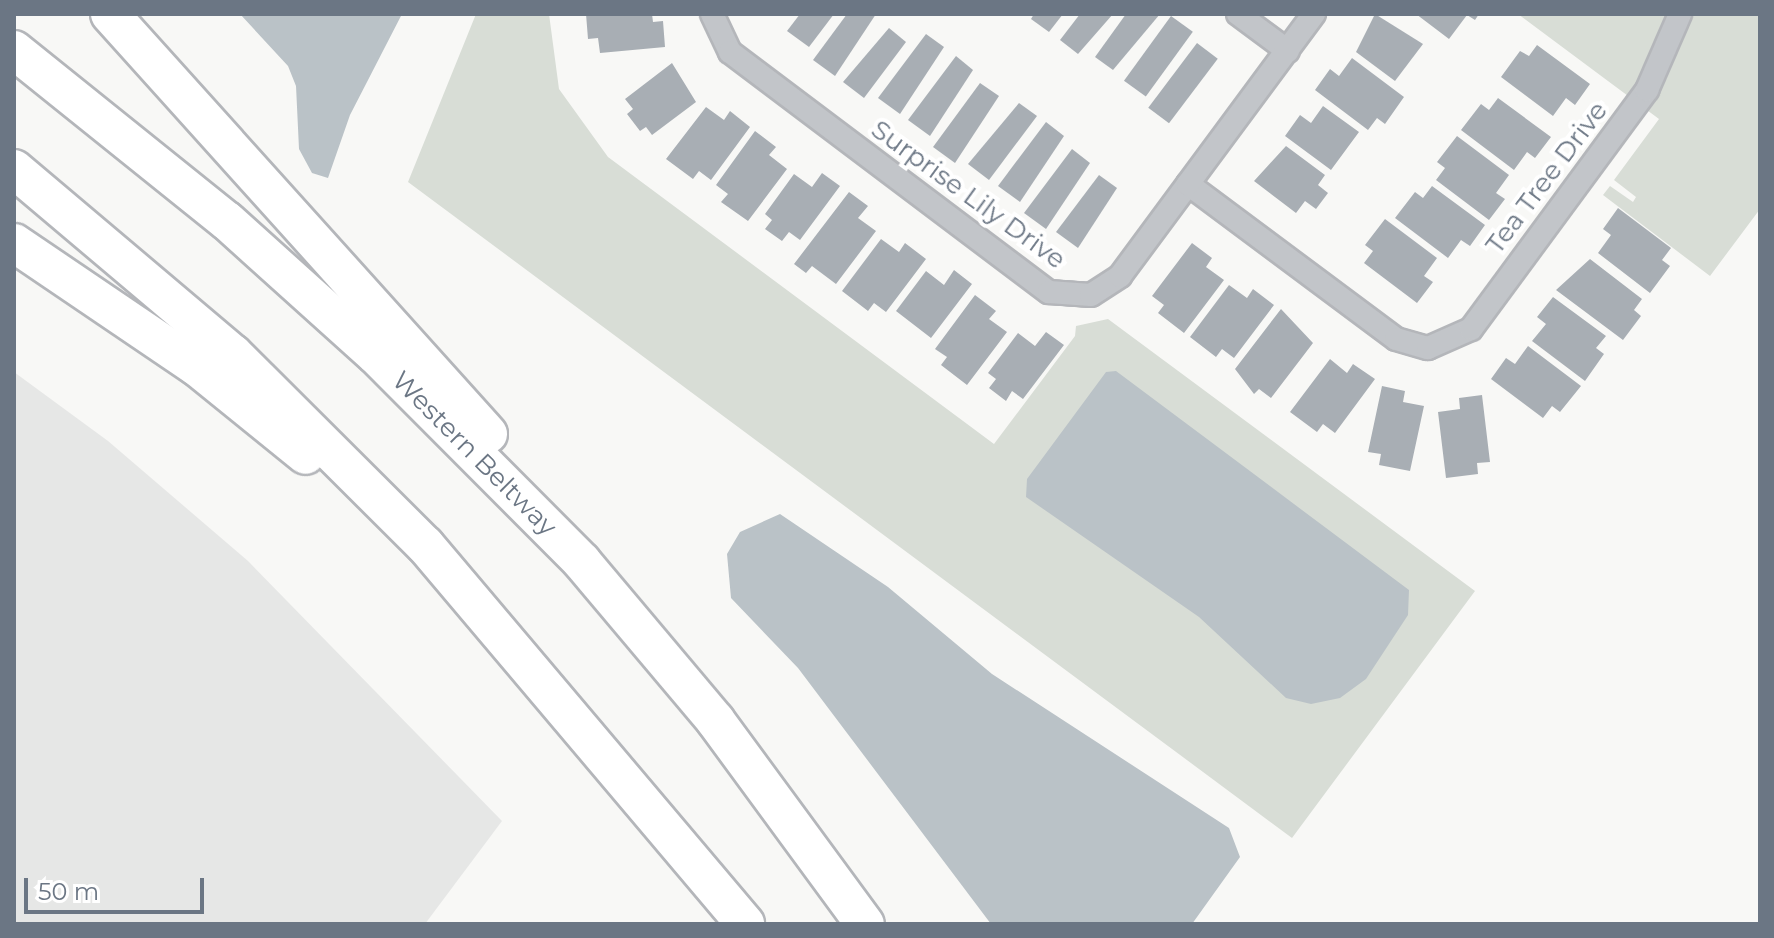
<!DOCTYPE html>
<html>
<head>
<meta charset="utf-8">
<style>
  body { margin:0 }
  #map { position:relative; width:1774px; height:938px; overflow:hidden; background:#f8f8f6; font-family:Montserrat,sans-serif }
  div>[style] { position:absolute }
  .built>* { inset:0; background:#e6e7e6 }
  .green>* { inset:0; background:#d8ddd6 }
  .water>* { inset:0; background:#bac2c7 }
  .building>* { inset:0; background:#a8aeb4; transform-origin:0 0 }
  .roads { filter:drop-shadow(2px 0 #b4b6ba) drop-shadow(-2px 0 #b4b6ba) drop-shadow(0 2px #b4b6ba) drop-shadow(0 -2px #b4b6ba) }
  .street>* { height:22px; margin:-11px; padding:0 11px; transform-origin:11px; border-radius:11px; background:#c2c5c9 }
  .highway>* { height:38px; margin:-19px; padding:0 19px; transform-origin:19px; border-radius:19px; background:#fff }
  span { translate:-50% -50%; white-space:nowrap; text-align:center; line-height:1.15; -webkit-text-stroke:8px #fff; paint-order:stroke }
  .street-label { font-size:26px; color:#6b7684 }
  .frame { position:absolute; inset:0; border:16px solid #6b7684; pointer-events:none }
  .scale { position:absolute; left:24px; top:878px; width:180px; height:36px; box-sizing:border-box; border:4px solid #6b7684; border-top:0; padding-left:10px; font-size:24px; line-height:28px; white-space:nowrap; color:#6b7684; -webkit-text-stroke:6px #fff; paint-order:stroke }
</style>
</head>
<body>
<div id="map">
  <div class="built">
    <div style="clip-path:polygon(14px 372px,108px 441px,248px 561px,502px 821px,425px 924px,14px 924px)"></div>
  </div>
  <div class="green">
    <div style="clip-path:polygon(476px 14px,549px 14px,559px 89px,608px 157px,994px 444px,1075px 336px,1076px 326px,1108px 319px,1475px 591px,1292px 838px,408px 182px)"></div>
    <div style="clip-path:polygon(1518px 14px,1760px 14px,1760px 209px,1710px 276px,1603px 195px,1610px 186px,1633px 202px,1636px 197px,1614px 180px,1659px 119px)"></div>
  </div>
  <div class="water">
    <div style="clip-path:polygon(240px 14px,402px 14px,350px 115px,328px 178px,312px 173px,299px 149px,296px 86px,288px 66px)"></div>
    <div style="clip-path:polygon(1116px 371px,1409px 590px,1408px 615px,1366px 679px,1340px 698px,1311px 704px,1286px 698px,1199px 617px,1026px 497px,1027px 479px,1106px 372px)"></div>
    <div style="clip-path:polygon(780px 514px,888px 587px,992px 674px,1229px 828px,1240px 857px,1192px 924px,991px 924px,798px 668px,731px 598px,727px 554px,740px 532px)"></div>
  </div>
  <div class="building">
    <div style="clip-path:polygon(586px 14px,652px 14px,653px 22px,663px 21px,665px 47px,600px 53px,598px 38px,588px 39px)"></div>
    <div style="clip-path:polygon(800px 14px,834px 14px,809px 47px,787px 31px)"></div>
    <div style="clip-path:polygon(847px 14px,876px 14px,835px 76px,813px 60px)"></div>
    <div style="clip-path:polygon(1034px 14px,1063px 14px,1049px 32px,1031px 19px)"></div>
    <div style="clip-path:polygon(1080px 14px,1113px 14px,1078px 54px,1060px 40px)"></div>
    <div style="clip-path:polygon(1126px 14px,1160px 14px,1113px 70px,1095px 57px)"></div>
    <div style="clip-path:polygon(1375px 14px,1423px 44px,1395px 81px,1356px 52px)"></div>
    <div style="clip-path:polygon(1416px 14px,1479px 14px,1475px 20px,1467px 15px,1449px 39px)"></div>
    <div style="left:1171px;top:16px;width:27px;height:80px;rotate:36deg"></div>
    <div style="clip-path:polygon(889px 28px,906px 42px,864px 98px,843px 82px)"></div>
    <div style="clip-path:polygon(926px 34px,944px 47px,900px 114px,878px 98px)"></div>
    <div style="left:1197px;top:43px;width:26px;height:81px;rotate:37deg"></div>
    <div style="clip-path:polygon(1537px 45px,1590px 84px,1575px 105px,1566px 98px,1553px 116px,1501px 77px,1520px 51px,1529px 56px)"></div>
    <div style="clip-path:polygon(956px 56px,973px 70px,930px 136px,908px 120px)"></div>
    <div style="clip-path:polygon(1352px 58px,1404px 97px,1385px 124px,1377px 118px,1368px 130px,1315px 90px,1330px 69px,1339px 76px)"></div>
    <div style="clip-path:polygon(672px 63px,696px 102px,652px 135px,646px 127px,640px 131px,627px 114px,633px 109px,625px 99px)"></div>
    <div style="clip-path:polygon(980px 83px,999px 96px,955px 163px,933px 147px)"></div>
    <div style="clip-path:polygon(1498px 98px,1551px 137px,1535px 158px,1527px 152px,1514px 170px,1461px 130px,1481px 104px,1489px 110px)"></div>
    <div style="clip-path:polygon(1019px 103px,1037px 116px,989px 180px,968px 164px)"></div>
    <div style="clip-path:polygon(1323px 106px,1359px 132px,1331px 170px,1285px 136px,1300px 115px,1311px 123px)"></div>
    <div style="clip-path:polygon(706px 107px,724px 120px,730px 111px,750px 127px,711px 180px,699px 171px,693px 179px,666px 159px)"></div>
    <div style="clip-path:polygon(1046px 122px,1064px 136px,1020px 202px,998px 186px)"></div>
    <div style="clip-path:polygon(755px 131px,776px 147px,769px 155px,787px 169px,748px 221px,721px 202px,728px 194px,716px 185px)"></div>
    <div style="clip-path:polygon(1457px 136px,1509px 175px,1496px 193px,1505px 199px,1489px 220px,1436px 180px,1445px 168px,1437px 162px)"></div>
    <div style="clip-path:polygon(1286px 146px,1325px 175px,1318px 185px,1328px 193px,1316px 209px,1305px 201px,1296px 213px,1254px 181px)"></div>
    <div style="clip-path:polygon(1072px 149px,1090px 163px,1046px 229px,1024px 213px)"></div>
    <div style="clip-path:polygon(822px 173px,840px 186px,800px 240px,789px 232px,782px 241px,765px 229px,772px 220px,765px 214px,794px 174px,812px 187px)"></div>
    <div style="clip-path:polygon(1099px 175px,1117px 188px,1078px 248px,1056px 232px)"></div>
    <div style="clip-path:polygon(1432px 186px,1485px 225px,1470px 246px,1461px 240px,1448px 258px,1395px 218px,1415px 192px,1423px 198px)"></div>
    <div style="clip-path:polygon(849px 192px,868px 206px,858px 218px,876px 231px,836px 284px,812px 266px,806px 273px,794px 264px)"></div>
    <div style="clip-path:polygon(1618px 208px,1671px 248px,1662px 260px,1670px 266px,1650px 293px,1598px 253px,1611px 235px,1603px 229px)"></div>
    <div style="clip-path:polygon(1385px 219px,1437px 258px,1424px 276px,1433px 282px,1417px 303px,1364px 263px,1373px 251px,1365px 245px)"></div>
    <div style="clip-path:polygon(881px 239px,899px 252px,905px 243px,926px 259px,886px 312px,874px 303px,868px 311px,842px 291px)"></div>
    <div style="clip-path:polygon(1192px 243px,1212px 258px,1206px 267px,1224px 280px,1184px 333px,1158px 313px,1164px 305px,1152px 296px)"></div>
    <div style="clip-path:polygon(1590px 259px,1642px 299px,1634px 310px,1641px 316px,1623px 340px,1556px 290px)"></div>
    <div style="clip-path:polygon(954px 270px,972px 284px,931px 338px,896px 311px,926px 271px,944px 285px)"></div>
    <div style="clip-path:polygon(1229px 285px,1247px 298px,1253px 289px,1274px 305px,1234px 358px,1222px 349px,1216px 357px,1190px 337px)"></div>
    <div style="clip-path:polygon(975px 295px,996px 311px,989px 319px,1007px 332px,967px 385px,941px 365px,947px 357px,935px 349px)"></div>
    <div style="clip-path:polygon(1553px 297px,1606px 336px,1596px 348px,1604px 354px,1585px 381px,1532px 341px,1546px 324px,1537px 317px)"></div>
    <div style="clip-path:polygon(1281px 309px,1313px 343px,1271px 398px,1259px 389px,1254px 394px,1235px 369px)"></div>
    <div style="clip-path:polygon(1046px 332px,1064px 345px,1023px 399px,1012px 391px,1006px 401px,989px 388px,996px 379px,988px 373px,1018px 333px,1035px 346px)"></div>
    <div style="clip-path:polygon(1528px 346px,1581px 386px,1560px 412px,1552px 406px,1543px 418px,1491px 379px,1506px 358px,1515px 364px)"></div>
    <div style="clip-path:polygon(1330px 359px,1347px 373px,1353px 364px,1375px 379px,1335px 433px,1323px 424px,1317px 432px,1290px 412px)"></div>
    <div style="clip-path:polygon(1382px 386px,1405px 391px,1403px 402px,1424px 406px,1410px 471px,1379px 465px,1381px 454px,1368px 452px)"></div>
    <div style="clip-path:polygon(1482px 395px,1490px 462px,1477px 463px,1478px 474px,1446px 478px,1438px 412px,1460px 409px,1459px 398px)"></div>
  </div>
  <div class="roads">
    <div class="street">
      <div style="left:712px;top:14px;width:42px;rotate:64.7deg"></div>
      <div style="left:730px;top:52px;width:399px;rotate:37deg"></div>
      <div style="left:1049px;top:292px;width:42px;rotate:4.1deg"></div>
      <div style="left:1091px;top:295px;width:35px;rotate:-33deg"></div>
      <div style="left:1120px;top:276px;width:114px;rotate:-53.5deg"></div>
      <div style="left:1188px;top:184px;width:259px;rotate:36.7deg"></div>
      <div style="left:1396px;top:339px;width:33px;rotate:16deg"></div>
      <div style="left:1428px;top:348px;width:47px;rotate:-23.8deg"></div>
      <div style="left:1471px;top:329px;width:297px;rotate:-53.6deg"></div>
      <div style="left:1647px;top:90px;width:83px;rotate:-66.5deg"></div>
      <div style="left:1238px;top:14px;width:62px;rotate:36.5deg"></div>
      <div style="left:1188px;top:184px;width:212px;rotate:-53.5deg"></div>
    </div>
    <div class="highway">
      <div style="left:110px;top:14px;width:565px;rotate:48.01deg"></div>
      <div style="left:14px;top:50px;width:273px;rotate:38.8deg"></div>
      <div style="left:227px;top:221px;width:200px;rotate:42deg"></div>
      <div style="left:376px;top:355px;width:292px;rotate:45.1deg"></div>
      <div style="left:582px;top:562px;width:207px;rotate:49.9deg"></div>
      <div style="left:715px;top:720px;width:253px;rotate:53.7deg"></div>
      <div style="left:14px;top:169px;width:287px;rotate:40.2deg"></div>
      <div style="left:233px;top:354px;width:271px;rotate:44.9deg"></div>
      <div style="left:425px;top:545px;width:496px;rotate:49.8deg"></div>
      <div style="left:14px;top:243px;width:220px;rotate:34.1deg"></div>
      <div style="left:196px;top:366px;width:141px;rotate:39deg"></div>
    </div>
  </div>
  <div class="street-label">
    <span style="left:1547px;top:178px;rotate:-53deg">Tea Tree Drive</span>
    <span style="left:968px;top:195px;rotate:36deg">Surprise Lily Drive</span>
    <span style="left:474px;top:454px;rotate:45deg">Western Beltway</span>
  </div>
  <div class="frame"></div>
  <div class="scale">50 m</div>
</div>
</body>
</html>
